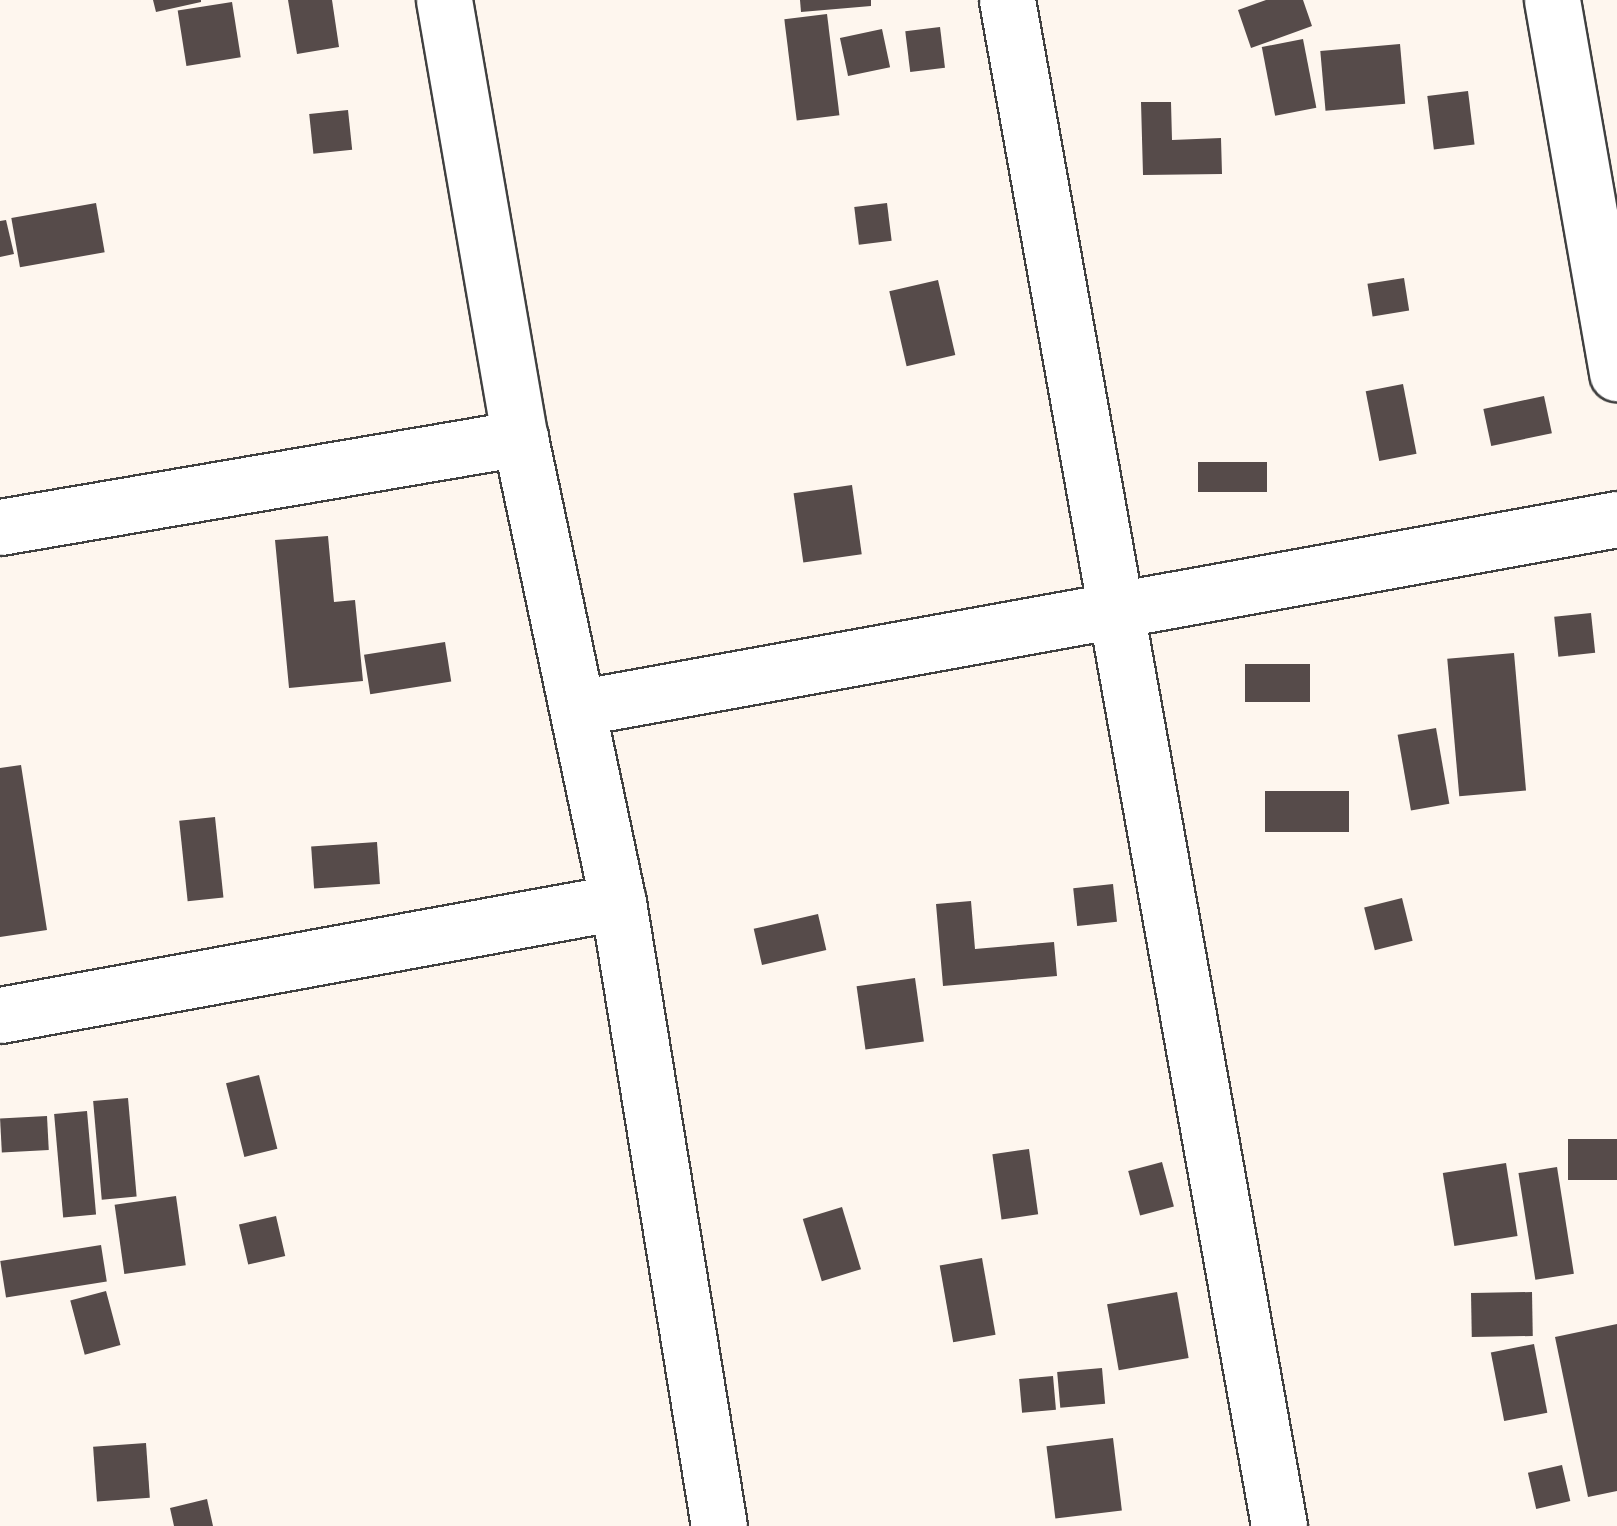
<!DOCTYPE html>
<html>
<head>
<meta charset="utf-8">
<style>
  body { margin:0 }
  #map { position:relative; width:1617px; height:1526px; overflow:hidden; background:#fef6ee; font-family:Merriweather,serif }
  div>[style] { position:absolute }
  .building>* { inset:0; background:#564b4a; transform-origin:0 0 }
  .roads { filter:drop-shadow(2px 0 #404040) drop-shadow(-2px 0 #404040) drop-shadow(0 2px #404040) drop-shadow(0 -2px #404040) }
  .minor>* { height:55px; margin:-27.5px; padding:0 27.5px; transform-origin:27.5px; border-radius:27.5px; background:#fff }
  .tertiary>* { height:55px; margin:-27.5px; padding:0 27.5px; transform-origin:27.5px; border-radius:27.5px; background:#fff }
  span { translate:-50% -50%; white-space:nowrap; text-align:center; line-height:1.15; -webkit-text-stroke:10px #fff; paint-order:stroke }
</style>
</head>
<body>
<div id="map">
  <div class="building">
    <div style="clip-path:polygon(153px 0,201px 0,201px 2px,156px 12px)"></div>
    <div style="clip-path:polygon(288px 0,332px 0,339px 47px,297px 54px)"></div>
    <div style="clip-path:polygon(800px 0,871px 0,871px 6px,801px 12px)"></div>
    <div style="clip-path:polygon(1266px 0,1303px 0,1312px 26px,1251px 48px,1238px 10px)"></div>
    <div style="left:232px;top:2px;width:56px;height:55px;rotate:81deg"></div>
    <div style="left:827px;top:14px;width:102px;height:43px;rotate:83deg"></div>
    <div style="left:940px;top:27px;width:41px;height:35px;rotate:83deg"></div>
    <div style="left:882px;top:29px;width:39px;height:43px;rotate:78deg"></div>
    <div style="left:1303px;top:39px;width:70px;height:42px;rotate:79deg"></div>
    <div style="left:1400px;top:44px;width:60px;height:80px;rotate:85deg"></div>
    <div style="left:1468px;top:91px;width:54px;height:41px;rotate:83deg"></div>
    <div style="clip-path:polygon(1141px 102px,1171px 102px,1172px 140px,1221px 138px,1222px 174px,1143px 175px)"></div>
    <div style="left:348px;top:110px;width:40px;height:39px;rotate:84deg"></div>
    <div style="left:96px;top:203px;width:50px;height:86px;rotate:80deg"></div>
    <div style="left:887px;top:203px;width:38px;height:33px;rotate:83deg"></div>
    <div style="clip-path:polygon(6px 220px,14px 254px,0 257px,0 221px)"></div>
    <div style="left:1404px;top:278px;width:33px;height:37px;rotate:81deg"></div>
    <div style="left:938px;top:280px;width:77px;height:50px;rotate:77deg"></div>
    <div style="left:1403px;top:384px;width:71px;height:38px;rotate:79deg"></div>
    <div style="left:1544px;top:396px;width:38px;height:62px;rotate:78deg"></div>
    <div style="left:1198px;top:462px;width:69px;height:30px"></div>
    <div style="left:852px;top:485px;width:70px;height:59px;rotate:82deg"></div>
    <div style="clip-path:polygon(328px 536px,334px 602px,355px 600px,363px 681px,289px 688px,275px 540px)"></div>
    <div style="left:1591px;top:613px;width:40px;height:37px;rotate:84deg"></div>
    <div style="left:445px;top:642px;width:40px;height:82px;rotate:81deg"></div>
    <div style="left:1514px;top:653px;width:138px;height:67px;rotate:85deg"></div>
    <div style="left:1310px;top:664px;width:38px;height:65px;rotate:90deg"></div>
    <div style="left:1436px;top:728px;width:77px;height:39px;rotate:80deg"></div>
    <div style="clip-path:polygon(21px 765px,47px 930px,0 937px,0 768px)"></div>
    <div style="left:1265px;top:791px;width:84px;height:41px"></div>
    <div style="left:215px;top:817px;width:81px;height:36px;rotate:84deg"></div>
    <div style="left:377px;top:842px;width:42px;height:66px;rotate:86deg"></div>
    <div style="left:1113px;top:884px;width:38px;height:40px;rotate:84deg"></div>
    <div style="left:1402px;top:898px;width:44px;height:39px;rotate:76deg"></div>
    <div style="clip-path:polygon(971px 901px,975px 949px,1054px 942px,1057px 976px,943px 986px,936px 904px)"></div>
    <div style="left:818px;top:914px;width:37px;height:66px;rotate:77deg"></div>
    <div style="left:915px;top:978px;width:64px;height:59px;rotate:82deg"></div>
    <div style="left:259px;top:1075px;width:76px;height:34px;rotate:76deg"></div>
    <div style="left:128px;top:1098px;width:99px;height:35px;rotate:85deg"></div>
    <div style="left:87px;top:1111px;width:104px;height:33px;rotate:85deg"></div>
    <div style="left:47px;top:1116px;width:34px;height:47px;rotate:87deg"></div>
    <div style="left:1617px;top:1139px;width:41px;height:49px;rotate:90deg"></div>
    <div style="left:1029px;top:1149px;width:66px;height:37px;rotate:82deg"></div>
    <div style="left:1162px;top:1162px;width:46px;height:35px;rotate:75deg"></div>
    <div style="left:1506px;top:1163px;width:74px;height:64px;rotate:81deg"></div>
    <div style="left:1557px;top:1167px;width:108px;height:39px;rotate:81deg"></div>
    <div style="left:176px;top:1196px;width:70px;height:62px;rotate:82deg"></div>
    <div style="left:842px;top:1207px;width:65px;height:41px;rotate:73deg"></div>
    <div style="left:276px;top:1216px;width:41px;height:38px;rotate:77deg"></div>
    <div style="left:101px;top:1245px;width:37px;height:102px;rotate:81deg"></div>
    <div style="left:982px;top:1258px;width:78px;height:43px;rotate:80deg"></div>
    <div style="left:106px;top:1291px;width:56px;height:37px;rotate:75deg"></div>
    <div style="left:1177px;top:1292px;width:67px;height:71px;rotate:80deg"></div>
    <div style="left:1532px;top:1292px;width:44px;height:61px;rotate:89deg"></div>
    <div style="clip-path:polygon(1617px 1324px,1617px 1491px,1588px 1497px,1555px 1337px)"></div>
    <div style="left:1534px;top:1344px;width:70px;height:44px;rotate:79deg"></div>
    <div style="left:1102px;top:1368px;width:36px;height:45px;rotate:85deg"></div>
    <div style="left:1053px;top:1376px;width:34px;height:34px;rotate:85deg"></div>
    <div style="left:1113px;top:1438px;width:73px;height:67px;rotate:83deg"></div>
    <div style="left:146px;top:1443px;width:55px;height:53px;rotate:86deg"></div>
    <div style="left:1562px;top:1465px;width:37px;height:35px;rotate:77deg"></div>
    <div style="clip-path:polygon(207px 1499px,213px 1526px,174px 1526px,170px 1508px)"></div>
  </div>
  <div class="roads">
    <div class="minor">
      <div style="left:1007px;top:0;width:1550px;rotate:79.89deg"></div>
      <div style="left:1552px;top:0;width:379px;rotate:80.1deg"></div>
      <div style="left:0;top:527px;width:528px;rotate:-9.71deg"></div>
      <div style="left:577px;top:708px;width:1057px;rotate:-10.3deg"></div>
      <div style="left:0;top:1015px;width:628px;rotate:-10.36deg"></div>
    </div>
    <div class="tertiary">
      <div style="left:444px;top:0;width:445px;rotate:80.2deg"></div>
      <div style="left:520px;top:438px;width:474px;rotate:78.1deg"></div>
      <div style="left:618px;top:902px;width:632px;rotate:80.81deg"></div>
    </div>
  </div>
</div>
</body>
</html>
